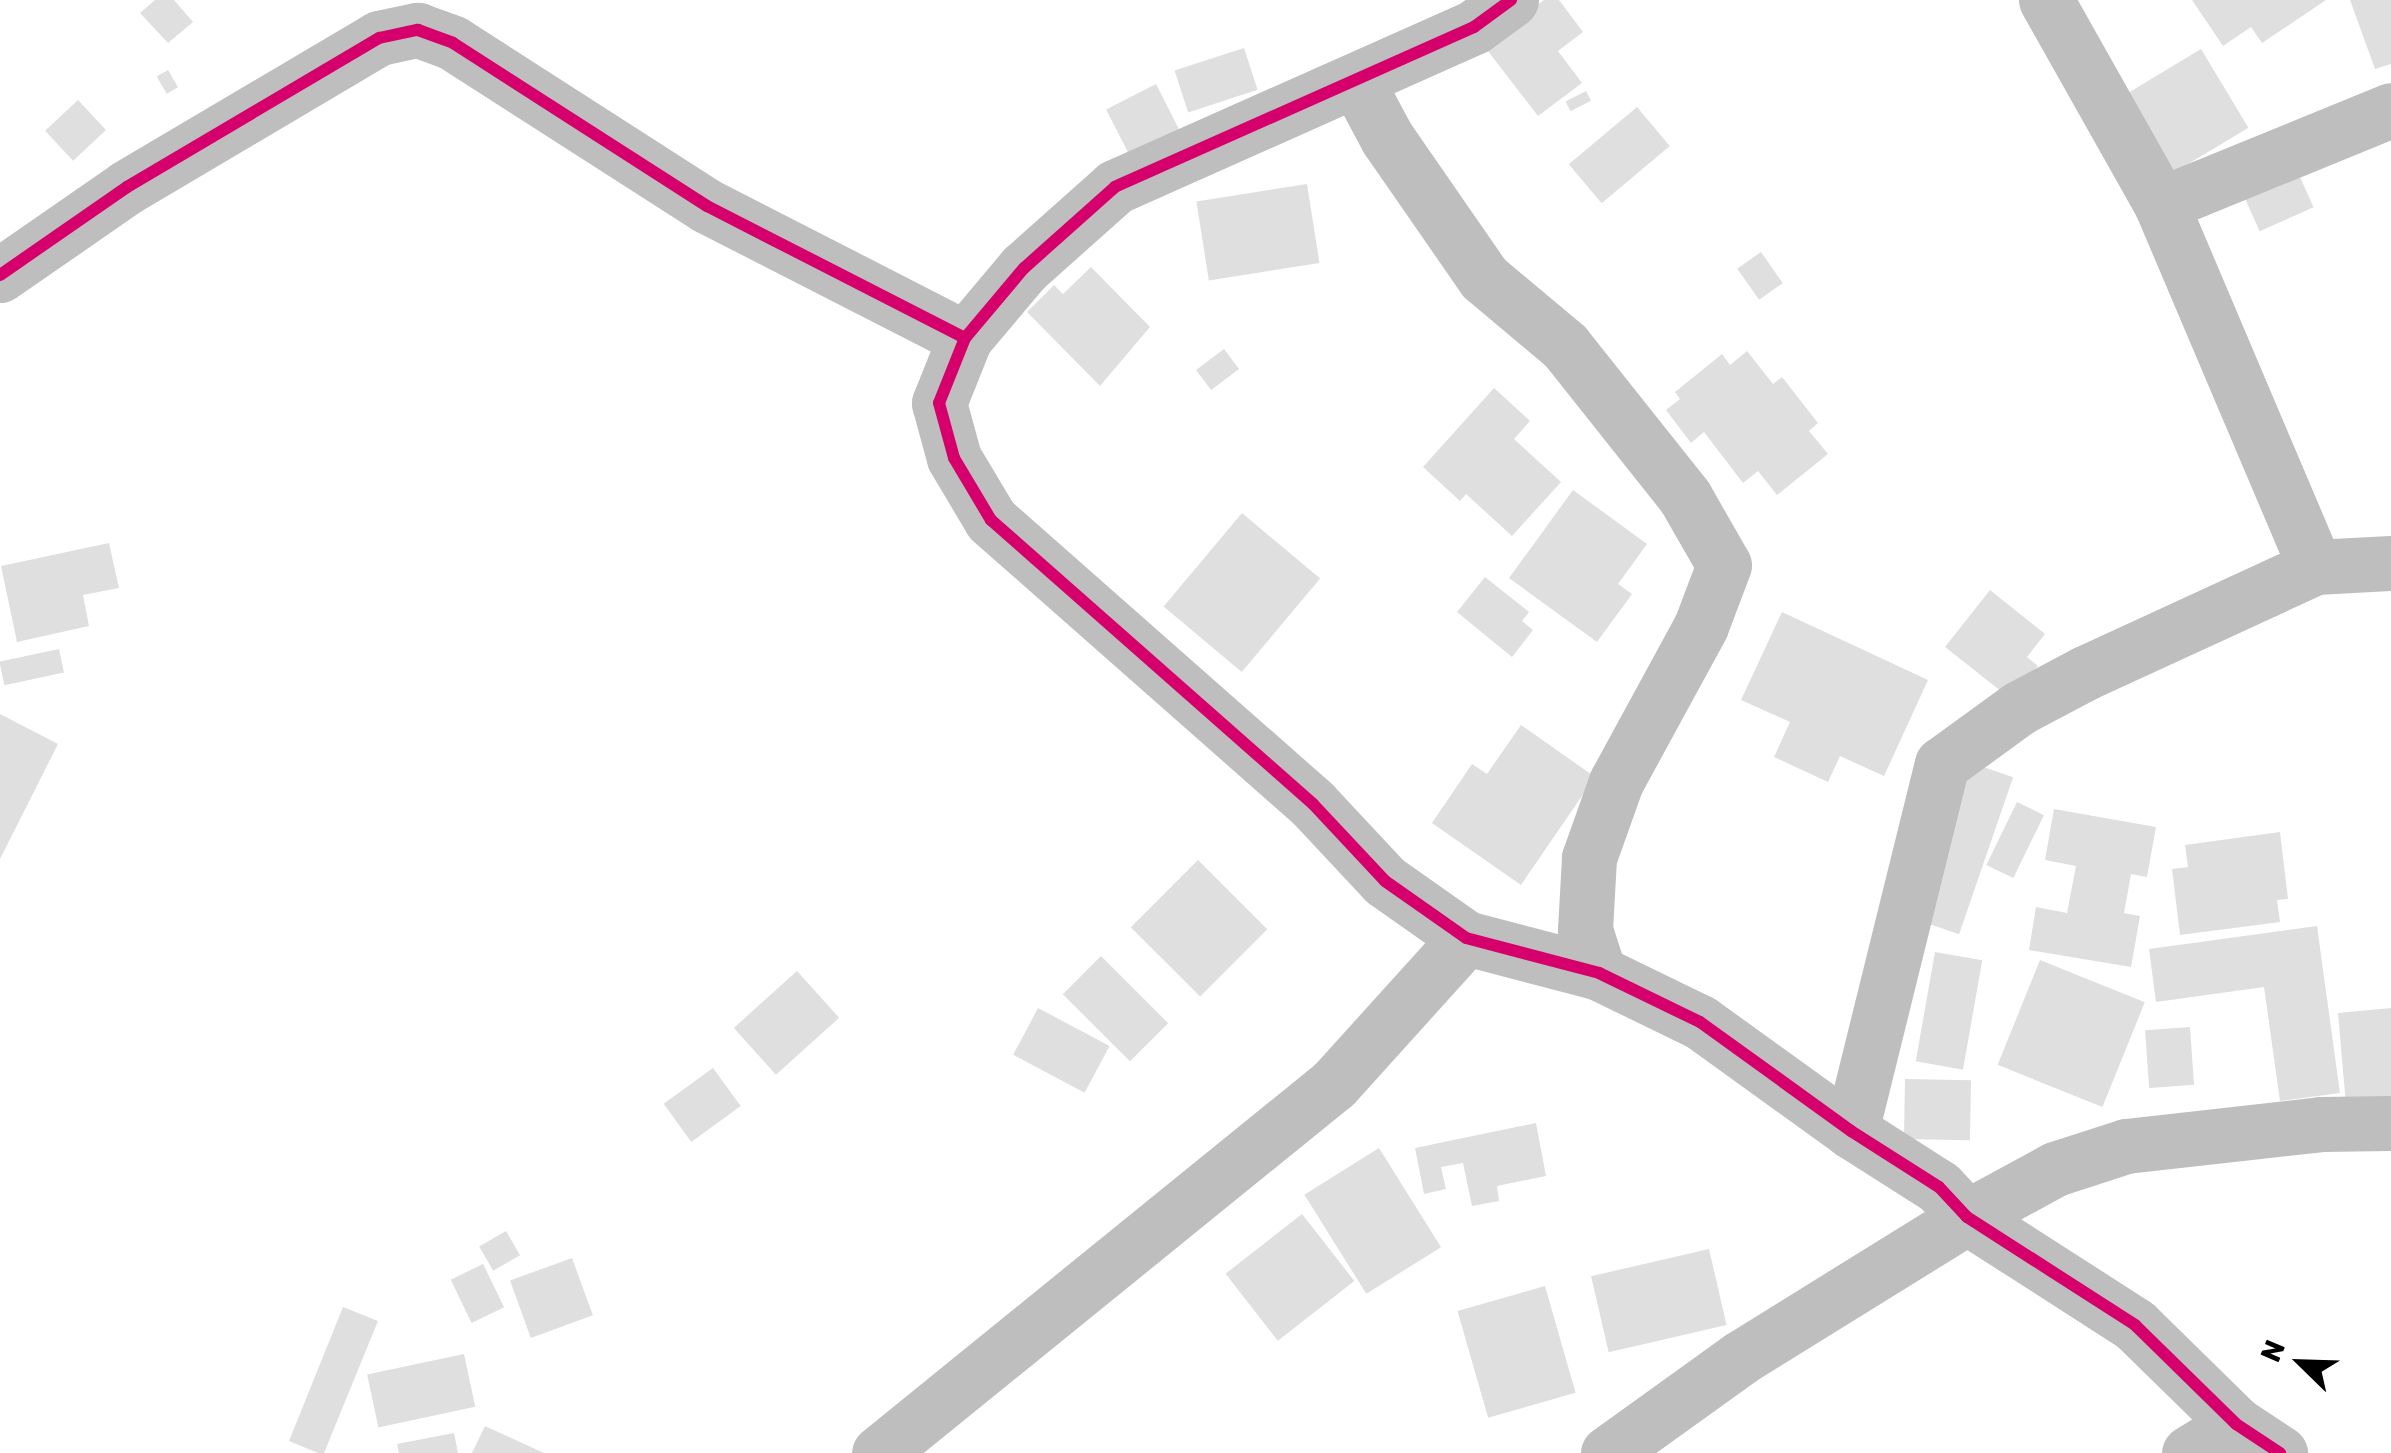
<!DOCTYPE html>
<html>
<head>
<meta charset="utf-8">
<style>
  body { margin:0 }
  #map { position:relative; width:2391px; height:1453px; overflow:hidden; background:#fff; font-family:Rubik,sans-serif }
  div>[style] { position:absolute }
  .building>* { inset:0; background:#dfdfdf; transform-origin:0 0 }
  .minor>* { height:55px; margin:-27.5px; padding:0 27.5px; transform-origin:27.5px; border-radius:27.5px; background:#bebebe }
  .cycleway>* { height:12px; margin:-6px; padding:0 6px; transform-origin:6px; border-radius:6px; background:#d6006c }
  span { translate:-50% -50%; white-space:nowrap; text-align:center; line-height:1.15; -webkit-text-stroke:8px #fff; paint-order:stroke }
  .north { position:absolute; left:2251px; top:1313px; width:100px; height:100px; -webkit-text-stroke:8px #fff; paint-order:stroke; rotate:293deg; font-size:28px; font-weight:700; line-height:40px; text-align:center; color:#000 }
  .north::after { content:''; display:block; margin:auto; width:35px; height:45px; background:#000; clip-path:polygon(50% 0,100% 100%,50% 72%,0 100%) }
</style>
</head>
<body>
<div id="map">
  <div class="building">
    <div style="clip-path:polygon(155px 0,174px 0,193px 22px,168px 43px,140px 13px)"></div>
    <div style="clip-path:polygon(1544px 0,1559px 0,1583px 32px,1558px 51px,1582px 83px,1538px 116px,1484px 46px)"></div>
    <div style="clip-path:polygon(2192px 0,2326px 0,2262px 43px,2251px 27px,2223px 46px)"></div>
    <div style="clip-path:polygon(2350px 0,2391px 0,2391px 64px,2375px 69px)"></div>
    <div style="left:1244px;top:48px;width:44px;height:73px;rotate:72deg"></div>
    <div style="left:2201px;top:49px;width:92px;height:93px;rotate:59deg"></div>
    <div style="left:168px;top:70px;width:20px;height:13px;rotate:60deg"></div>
    <div style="left:1156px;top:84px;width:51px;height:56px;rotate:63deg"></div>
    <div style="left:1586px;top:91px;width:11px;height:23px;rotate:63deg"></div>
    <div style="left:78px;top:100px;width:41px;height:45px;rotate:47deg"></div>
    <div style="left:1637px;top:107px;width:51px;height:89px;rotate:50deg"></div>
    <div style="left:2296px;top:168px;width:43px;height:59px;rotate:66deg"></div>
    <div style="left:1307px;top:184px;width:80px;height:112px;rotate:81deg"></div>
    <div style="left:1761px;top:252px;width:38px;height:29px;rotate:55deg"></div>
    <div style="clip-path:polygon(1091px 267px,1150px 327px,1100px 386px,1027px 312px,1054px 285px,1063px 294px)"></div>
    <div style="left:1224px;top:349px;width:25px;height:35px;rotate:53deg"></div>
    <div style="clip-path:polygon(1747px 351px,1773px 384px,1782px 377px,1818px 423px,1809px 431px,1828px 454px,1777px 495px,1758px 471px,1743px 483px,1704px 432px,1691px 443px,1666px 410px,1680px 399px,1675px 392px,1722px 354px,1730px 365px)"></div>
    <div style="clip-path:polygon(1494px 388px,1530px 421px,1514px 439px,1561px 482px,1512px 536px,1466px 494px,1460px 501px,1423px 467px)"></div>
    <div style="clip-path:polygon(1573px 490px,1647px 544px,1618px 584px,1632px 594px,1597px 642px,1509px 578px)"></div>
    <div style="left:1242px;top:513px;width:102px;height:122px;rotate:40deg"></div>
    <div style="clip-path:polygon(109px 543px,119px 588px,83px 595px,89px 626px,17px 642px,1px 566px)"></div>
    <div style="clip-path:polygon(1485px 577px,1529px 612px,1522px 621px,1533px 630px,1512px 657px,1457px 612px)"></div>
    <div style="clip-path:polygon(1990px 590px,2045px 634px,2027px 657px,2038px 666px,2011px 699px,1945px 647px)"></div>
    <div style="clip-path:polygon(1782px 612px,1928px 680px,1884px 776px,1840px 756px,1828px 782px,1774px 757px,1790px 722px,1741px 700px)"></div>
    <div style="left:59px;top:649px;width:24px;height:61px;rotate:78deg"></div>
    <div style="clip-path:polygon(0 714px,58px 744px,0 859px)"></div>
    <div style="clip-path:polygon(1521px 725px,1595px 777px,1521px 885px,1432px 823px,1472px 764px,1487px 774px)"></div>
    <div style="left:1963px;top:760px;width:53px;height:166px;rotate:19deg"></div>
    <div style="left:2017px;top:802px;width:30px;height:70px;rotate:26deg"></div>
    <div style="clip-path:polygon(2054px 809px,2156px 827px,2147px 877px,2131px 874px,2124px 913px,2140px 916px,2131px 967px,2029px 950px,2036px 907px,2067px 913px,2076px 866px,2045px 860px)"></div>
    <div style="clip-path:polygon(2280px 832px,2288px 899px,2277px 900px,2280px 922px,2180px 935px,2172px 869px,2188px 867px,2185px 845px)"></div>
    <div style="left:1198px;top:860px;width:98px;height:95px;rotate:45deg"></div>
    <div style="clip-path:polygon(2317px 926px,2340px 1093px,2280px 1101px,2264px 987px,2156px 1002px,2149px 949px)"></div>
    <div style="left:1935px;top:952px;width:48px;height:111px;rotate:10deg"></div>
    <div style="left:1101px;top:956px;width:95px;height:54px;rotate:45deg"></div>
    <div style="left:2040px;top:960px;width:113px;height:113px;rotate:22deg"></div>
    <div style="left:797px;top:971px;width:63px;height:85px;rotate:48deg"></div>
    <div style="left:1038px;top:1008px;width:81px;height:53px;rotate:28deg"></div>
    <div style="clip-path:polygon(2391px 1008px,2391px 1101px,2346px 1105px,2338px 1013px)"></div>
    <div style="left:2190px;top:1027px;width:58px;height:45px;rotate:86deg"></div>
    <div style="left:713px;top:1068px;width:47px;height:61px;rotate:54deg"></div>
    <div style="left:1905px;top:1079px;width:66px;height:60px;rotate:1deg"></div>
    <div style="clip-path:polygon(1536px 1123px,1546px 1176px,1497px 1186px,1499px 1201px,1472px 1206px,1463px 1163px,1441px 1167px,1446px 1189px,1424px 1194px,1415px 1148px)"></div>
    <div style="left:1379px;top:1148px;width:117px;height:88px;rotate:58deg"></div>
    <div style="left:1302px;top:1214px;width:85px;height:97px;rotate:52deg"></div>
    <div style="left:506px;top:1231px;width:28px;height:31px;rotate:60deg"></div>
    <div style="left:1709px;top:1249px;width:78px;height:121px;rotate:77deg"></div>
    <div style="left:572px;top:1258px;width:61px;height:66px;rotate:70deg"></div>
    <div style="left:483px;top:1264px;width:48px;height:36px;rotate:64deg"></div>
    <div style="left:1545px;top:1286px;width:111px;height:91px;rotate:74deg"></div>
    <div style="clip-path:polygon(343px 1307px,378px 1321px,324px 1453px,318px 1453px,289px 1441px)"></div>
    <div style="left:464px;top:1354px;width:54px;height:99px;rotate:78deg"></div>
    <div style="clip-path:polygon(485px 1426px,544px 1453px,472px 1453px)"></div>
    <div style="clip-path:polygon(454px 1433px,458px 1453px,399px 1453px,397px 1444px)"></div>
  </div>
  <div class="minor">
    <div style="left:1511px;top:0;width:46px;rotate:143.9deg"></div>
    <div style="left:1474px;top:27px;width:393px;rotate:156deg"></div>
    <div style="left:1115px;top:187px;width:122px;rotate:138.3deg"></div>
    <div style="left:1024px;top:268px;width:92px;rotate:130.1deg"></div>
    <div style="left:965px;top:338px;width:70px;rotate:111.8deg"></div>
    <div style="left:939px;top:403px;width:57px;rotate:74.7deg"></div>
    <div style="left:954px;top:458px;width:72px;rotate:59.2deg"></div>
    <div style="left:991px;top:520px;width:429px;rotate:41.4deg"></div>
    <div style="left:1313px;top:804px;width:105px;rotate:46.9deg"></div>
    <div style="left:1385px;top:881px;width:99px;rotate:35.1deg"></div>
    <div style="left:1466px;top:938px;width:138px;rotate:14.7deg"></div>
    <div style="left:1599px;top:973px;width:112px;rotate:25.9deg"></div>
    <div style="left:1700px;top:1022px;width:186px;rotate:35.8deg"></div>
    <div style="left:1851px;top:1131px;width:104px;rotate:32.5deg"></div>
    <div style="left:1939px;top:1187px;width:41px;rotate:47deg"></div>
    <div style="left:1967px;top:1217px;width:200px;rotate:32.7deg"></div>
    <div style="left:2135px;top:1325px;width:141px;rotate:44.4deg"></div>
    <div style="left:2236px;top:1424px;width:53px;rotate:33.4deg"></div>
    <div style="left:2046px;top:0;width:234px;rotate:60.6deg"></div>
    <div style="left:2161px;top:204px;width:394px;rotate:67deg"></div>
    <div style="left:1357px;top:82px;width:64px;rotate:61.8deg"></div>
    <div style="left:1387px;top:138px;width:170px;rotate:55.3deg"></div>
    <div style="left:1484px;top:278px;width:106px;rotate:40deg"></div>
    <div style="left:1565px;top:346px;width:193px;rotate:51.5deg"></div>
    <div style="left:1685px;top:497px;width:78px;rotate:60.2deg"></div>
    <div style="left:1724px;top:565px;width:65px;rotate:110.7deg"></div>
    <div style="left:1701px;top:626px;width:178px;rotate:118.6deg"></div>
    <div style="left:1616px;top:782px;width:81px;rotate:109.6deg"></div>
    <div style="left:1589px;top:858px;width:72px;rotate:93.2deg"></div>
    <div style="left:1585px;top:930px;width:45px;rotate:72deg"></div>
    <div style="left:2161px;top:204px;width:248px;rotate:-22.2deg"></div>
    <div style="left:0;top:275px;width:155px;rotate:-34.7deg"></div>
    <div style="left:127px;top:187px;width:293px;rotate:-30.6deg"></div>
    <div style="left:379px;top:38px;width:40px;rotate:-12deg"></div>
    <div style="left:418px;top:30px;width:37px;rotate:20deg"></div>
    <div style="left:453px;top:43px;width:302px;rotate:32.7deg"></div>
    <div style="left:707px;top:206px;width:290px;rotate:27.1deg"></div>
    <div style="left:1851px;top:1131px;width:378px;rotate:-76.1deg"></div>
    <div style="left:1942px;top:764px;width:95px;rotate:-36deg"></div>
    <div style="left:2019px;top:708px;width:75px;rotate:-27.9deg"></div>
    <div style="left:2085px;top:673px;width:253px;rotate:-24.7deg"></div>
    <div style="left:2315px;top:567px;width:76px;rotate:-3deg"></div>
    <div style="left:879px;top:1453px;width:586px;rotate:-39.04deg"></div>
    <div style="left:1334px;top:1084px;width:197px;rotate:-47.9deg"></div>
    <div style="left:1608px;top:1453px;width:163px;rotate:-35.7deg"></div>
    <div style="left:1740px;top:1358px;width:267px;rotate:-31.8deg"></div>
    <div style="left:1967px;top:1217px;width:100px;rotate:-28.6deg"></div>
    <div style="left:2055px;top:1169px;width:75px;rotate:-17.9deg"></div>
    <div style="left:2126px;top:1146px;width:196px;rotate:-6.4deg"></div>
    <div style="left:2321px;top:1124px;width:70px;rotate:-0.8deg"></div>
    <div style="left:2189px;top:1453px;width:55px;rotate:-31.7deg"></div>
  </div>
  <div class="cycleway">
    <div style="left:1511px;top:0;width:46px;rotate:143.9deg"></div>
    <div style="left:1474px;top:27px;width:393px;rotate:156deg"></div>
    <div style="left:1115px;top:187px;width:122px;rotate:138.3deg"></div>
    <div style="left:1024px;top:268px;width:92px;rotate:130.1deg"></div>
    <div style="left:965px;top:338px;width:70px;rotate:111.8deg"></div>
    <div style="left:939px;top:403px;width:57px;rotate:74.7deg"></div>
    <div style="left:954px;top:458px;width:72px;rotate:59.2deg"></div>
    <div style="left:991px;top:520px;width:429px;rotate:41.4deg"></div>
    <div style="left:1313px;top:804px;width:105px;rotate:46.9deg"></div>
    <div style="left:1385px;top:881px;width:99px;rotate:35.1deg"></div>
    <div style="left:1466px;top:938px;width:138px;rotate:14.7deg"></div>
    <div style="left:1599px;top:973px;width:112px;rotate:25.9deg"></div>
    <div style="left:1700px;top:1022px;width:186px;rotate:35.8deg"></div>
    <div style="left:1851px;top:1131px;width:104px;rotate:32.5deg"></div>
    <div style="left:1939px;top:1187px;width:41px;rotate:47deg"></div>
    <div style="left:1967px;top:1217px;width:200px;rotate:32.7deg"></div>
    <div style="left:2135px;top:1325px;width:141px;rotate:44.4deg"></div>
    <div style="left:2236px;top:1424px;width:53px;rotate:33.4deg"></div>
    <div style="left:0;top:275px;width:155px;rotate:-34.7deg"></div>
    <div style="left:127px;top:187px;width:293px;rotate:-30.6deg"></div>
    <div style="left:379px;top:38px;width:40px;rotate:-12deg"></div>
    <div style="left:418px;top:30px;width:37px;rotate:20deg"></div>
    <div style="left:453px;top:43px;width:302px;rotate:32.7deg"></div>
    <div style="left:707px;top:206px;width:290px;rotate:27.1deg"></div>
  </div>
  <div class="north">N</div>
</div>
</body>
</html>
